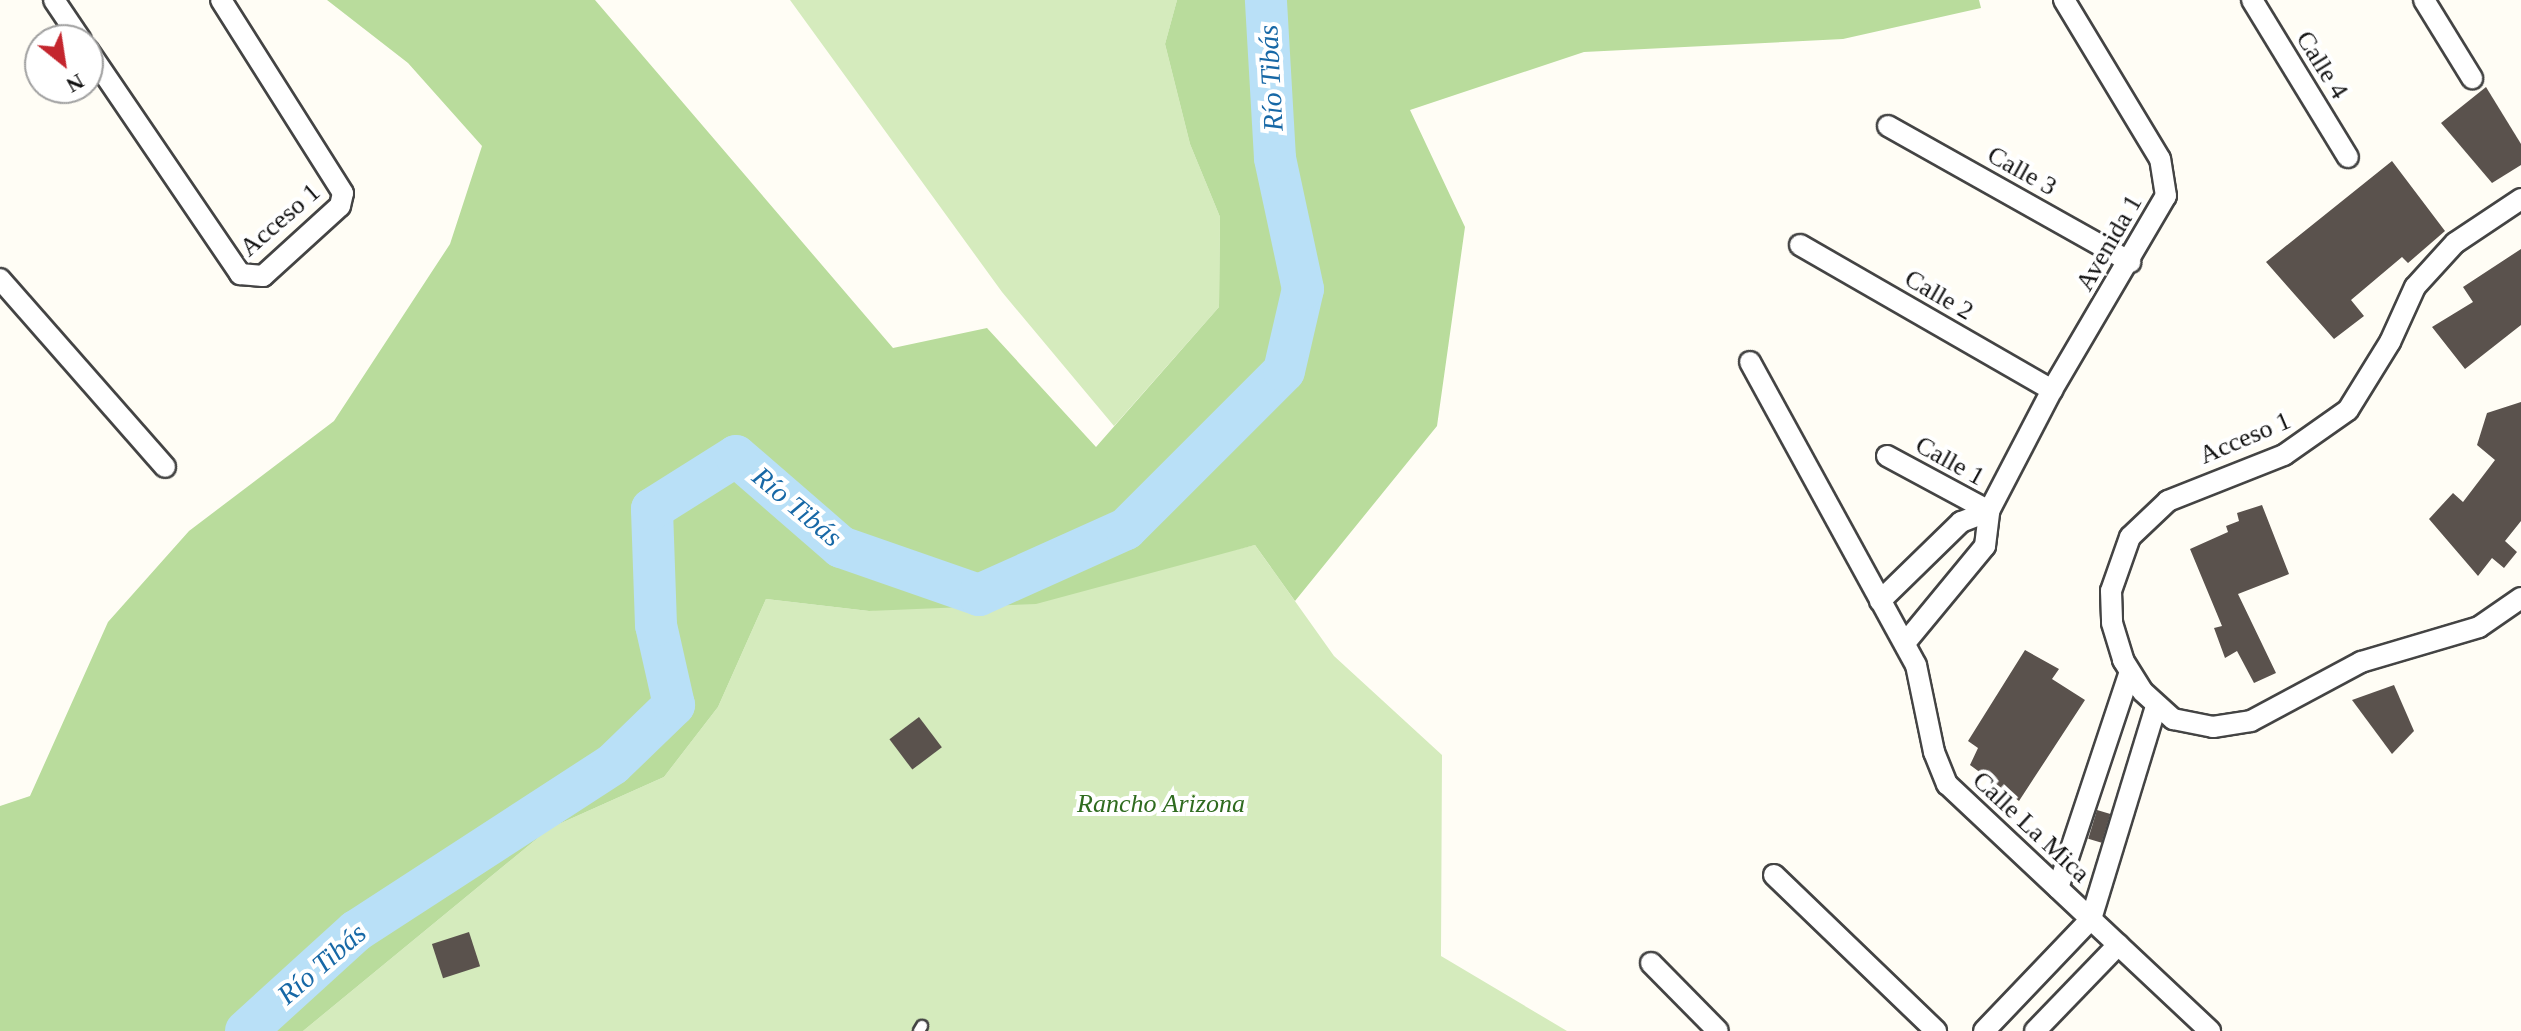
<!DOCTYPE html>
<html>
<head>
<meta charset="utf-8">
<style>
  body { margin:0 }
  #map { position:relative; width:2521px; height:1031px; overflow:hidden; background:#fffdf5; font-family:"Times New Roman",serif }
  div>[style] { position:absolute }
  .green>* { inset:0; background:#d5ebbd }
  .forest>* { inset:0; background:#b9dc9c }
  .river>* { height:42px; margin:-21px; padding:0 21px; transform-origin:21px; border-radius:21px; background:#b9e0f7 }
  .building>* { inset:0; background:#5a524d; transform-origin:0 0 }
  .roads { filter:drop-shadow(2px 0 #444) drop-shadow(-2px 0 #444) drop-shadow(0 2px #444) drop-shadow(0 -2px #444) }
  .lane>* { height:10px; margin:-5px; padding:0 5px; transform-origin:5px; border-radius:5px; background:#fff }
  .street>* { height:20px; margin:-10px; padding:0 10px; transform-origin:10px; border-radius:10px; background:#fff }
  span { translate:-50% -50%; white-space:nowrap; text-align:center; line-height:1.15; -webkit-text-stroke:8px #fff; paint-order:stroke }
  .street-label { font-size:26px; color:#111 }
  .park-label { font-size:26px; color:#2f6b1f; font-style:italic }
  .water-label { font-size:28px; color:#1768a6; font-style:italic }
  .north { position:absolute; left:24px; top:24px; width:80px; height:80px; box-sizing:border-box; background:#fff; border:2px solid #a0a0a0; border-radius:50%; rotate:150deg; font-size:22px; font-weight:700; line-height:32px; text-align:center; color:#111 }
  .north::after { content:''; display:block; margin:auto; width:28px; height:36px; background:#c4262e; clip-path:polygon(50% 0,100% 100%,50% 72%,0 100%) }
</style>
</head>
<body>
<div id="map">
  <div class="green">
    <div style="clip-path:polygon(790px 0,1177px 0,1165px 44px,1190px 144px,1220px 217px,1219px 307px,1114px 426px,1002px 292px)"></div>
    <div style="clip-path:polygon(1255px 545px,1334px 656px,1442px 755px,1441px 956px,1567px 1031px,303px 1031px,550px 828px,664px 777px,718px 707px,766px 599px,869px 611px,1171px 565px)"></div>
  </div>
  <div class="forest">
    <div style="clip-path:polygon(327px 0,595px 0,893px 348px,987px 328px,1096px 447px,1219px 307px,1220px 217px,1190px 144px,1165px 44px,1177px 0,1979px 0,1981px 8px,1843px 39px,1584px 52px,1410px 110px,1465px 227px,1437px 426px,1295px 601px,1255px 545px,1036px 604px,869px 611px,766px 599px,718px 707px,664px 777px,550px 828px,303px 1031px,0 1031px,0 806px,30px 796px,108px 622px,189px 531px,334px 421px,450px 244px,482px 146px,408px 63px)"></div>
  </div>
  <div class="river">
    <div style="left:246px;top:1031px;width:149px;rotate:-42.3deg"></div>
    <div style="left:356px;top:931px;width:306px;rotate:-33deg"></div>
    <div style="left:613px;top:764px;width:85px;rotate:-44deg"></div>
    <div style="left:674px;top:705px;width:82px;rotate:-102.7deg"></div>
    <div style="left:656px;top:625px;width:116px;rotate:-92deg"></div>
    <div style="left:652px;top:509px;width:99px;rotate:-32.2deg"></div>
    <div style="left:736px;top:456px;width:139px;rotate:40.9deg"></div>
    <div style="left:841px;top:547px;width:146px;rotate:19.2deg"></div>
    <div style="left:979px;top:595px;width:161px;rotate:-24.2deg"></div>
    <div style="left:1126px;top:529px;width:223px;rotate:-45deg"></div>
    <div style="left:1284px;top:371px;width:84px;rotate:-77deg"></div>
    <div style="left:1303px;top:289px;width:134px;rotate:-102.1deg"></div>
    <div style="left:1275px;top:158px;width:158px;rotate:-93.3deg"></div>
  </div>
  <div class="building">
    <div style="clip-path:polygon(2486px 87px,2521px 144px,2521px 165px,2492px 183px,2441px 123px)"></div>
    <div style="clip-path:polygon(2392px 161px,2445px 231px,2408px 263px,2402px 257px,2351px 300px,2364px 316px,2334px 339px,2266px 262px)"></div>
    <div style="clip-path:polygon(2521px 249px,2521px 325px,2465px 369px,2432px 327px,2473px 302px,2463px 287px)"></div>
    <div style="clip-path:polygon(2521px 402px,2521px 521px,2505px 541px,2517px 552px,2504px 568px,2492px 558px,2478px 576px,2429px 519px,2453px 493px,2463px 502px,2495px 460px,2477px 445px,2487px 413px)"></div>
    <div style="clip-path:polygon(2262px 505px,2289px 574px,2238px 594px,2276px 673px,2254px 683px,2237px 651px,2225px 658px,2214px 628px,2222px 626px,2190px 549px,2228px 532px,2226px 526px,2239px 521px,2237px 513px)"></div>
    <div style="clip-path:polygon(2025px 650px,2059px 669px,2052px 679px,2085px 700px,2019px 801px,1970px 765px,1978px 748px,1968px 741px)"></div>
    <div style="clip-path:polygon(2394px 685px,2414px 731px,2392px 754px,2352px 700px)"></div>
    <div style="left:919px;top:717px;width:38px;height:37px;rotate:53deg"></div>
    <div style="left:2097px;top:810px;width:14px;height:30px;rotate:17deg"></div>
    <div style="left:469px;top:932px;width:36px;height:39px;rotate:72deg"></div>
  </div>
  <div class="roads">
    <div class="lane">
      <div style="left:919px;top:1031px;width:6px;rotate:-59deg"></div>
    </div>
    <div class="street">
      <div style="left:54px;top:0;width:48px;rotate:56deg"></div>
      <div style="left:2252px;top:0;width:184px;rotate:58.6deg"></div>
      <div style="left:2424px;top:0;width:92px;rotate:58.4deg"></div>
      <div style="left:88px;top:50px;width:271px;rotate:55.8deg"></div>
      <div style="left:240px;top:274px;width:23px;rotate:5deg"></div>
      <div style="left:263px;top:276px;width:104px;rotate:-42.3deg"></div>
      <div style="left:340px;top:206px;width:13px;rotate:-77deg"></div>
      <div style="left:343px;top:193px;width:228px;rotate:-122.3deg"></div>
      <div style="left:1888px;top:126px;width:278px;rotate:29.3deg"></div>
      <div style="left:2521px;top:199px;width:79px;rotate:146.3deg"></div>
      <div style="left:2455px;top:243px;width:59px;rotate:132.3deg"></div>
      <div style="left:2415px;top:287px;width:60px;rotate:114.4deg"></div>
      <div style="left:2390px;top:342px;width:80px;rotate:121.7deg"></div>
      <div style="left:2348px;top:410px;width:78px;rotate:144.9deg"></div>
      <div style="left:2284px;top:455px;width:125px;rotate:158.4deg"></div>
      <div style="left:2168px;top:501px;width:52px;rotate:136.5deg"></div>
      <div style="left:2130px;top:537px;width:57px;rotate:109.4deg"></div>
      <div style="left:2111px;top:591px;width:32px;rotate:88deg"></div>
      <div style="left:2112px;top:623px;width:39px;rotate:73deg"></div>
      <div style="left:2123px;top:660px;width:36px;rotate:58deg"></div>
      <div style="left:2142px;top:691px;width:42px;rotate:42.1deg"></div>
      <div style="left:2173px;top:719px;width:41px;rotate:11.3deg"></div>
      <div style="left:2213px;top:727px;width:38px;rotate:-9deg"></div>
      <div style="left:2251px;top:721px;width:125px;rotate:-28.2deg"></div>
      <div style="left:2361px;top:662px;width:123px;rotate:-16.5deg"></div>
      <div style="left:2479px;top:627px;width:51px;rotate:-34.6deg"></div>
      <div style="left:1800px;top:245px;width:291px;rotate:29.9deg"></div>
      <div style="left:0;top:279px;width:250px;rotate:48.7deg"></div>
      <div style="left:1750px;top:362px;width:345px;rotate:61.3deg"></div>
      <div style="left:1916px;top:665px;width:89px;rotate:78.3deg"></div>
      <div style="left:1934px;top:752px;width:35px;rotate:68deg"></div>
      <div style="left:1947px;top:784px;width:361px;rotate:43.2deg"></div>
      <div style="left:1887px;top:456px;width:116px;rotate:28.3deg"></div>
      <div style="left:1880px;top:601px;width:113px;rotate:-44.3deg"></div>
      <div style="left:1961px;top:522px;width:30px;rotate:-21deg"></div>
      <div style="left:1905px;top:643px;width:126px;rotate:-50.5deg"></div>
      <div style="left:1985px;top:546px;width:35px;rotate:-83deg"></div>
      <div style="left:1989px;top:511px;width:136px;rotate:-62.5deg"></div>
      <div style="left:2052px;top:390px;width:225px;rotate:-59.6deg"></div>
      <div style="left:2166px;top:196px;width:37px;rotate:-99deg"></div>
      <div style="left:2160px;top:159px;width:186px;rotate:-121.1deg"></div>
      <div style="left:1774px;top:875px;width:225px;rotate:43.9deg"></div>
      <div style="left:2058px;top:888px;width:225px;rotate:-71.6deg"></div>
      <div style="left:1651px;top:963px;width:95px;rotate:45.4deg"></div>
      <div style="left:1984px;top:1031px;width:155px;rotate:-46.3deg"></div>
      <div style="left:2091px;top:919px;width:223px;rotate:-73deg"></div>
      <div style="left:2035px;top:1031px;width:120px;rotate:-46deg"></div>
    </div>
  </div>
  <div class="street-label">
    <span style="left:2322px;top:65px;rotate:58deg">Calle 4</span>
    <span style="left:2022px;top:171px;rotate:29deg">Calle 3</span>
    <span style="left:280px;top:220px;rotate:-41deg">Acceso 1</span>
    <span style="left:2109px;top:243px;rotate:-60deg">Avenida 1</span>
    <span style="left:1939px;top:295px;rotate:30deg">Calle 2</span>
    <span style="left:2245px;top:438px;rotate:-23deg">Acceso 1</span>
    <span style="left:1950px;top:461px;rotate:29deg">Calle 1</span>
    <span style="left:2031px;top:827px;rotate:43deg">Calle La Mica</span>
  </div>
  <div class="park-label">
    <span style="left:1161px;top:804px">Rancho Arizona</span>
  </div>
  <div class="water-label">
    <span style="left:1271px;top:78px;rotate:-93deg">Río Tibás</span>
    <span style="left:797px;top:507px;rotate:40deg">Río Tibás</span>
    <span style="left:322px;top:964px;rotate:-41deg">Río Tibás</span>
  </div>
  <div class="north">N</div>
</div>
</body>
</html>
